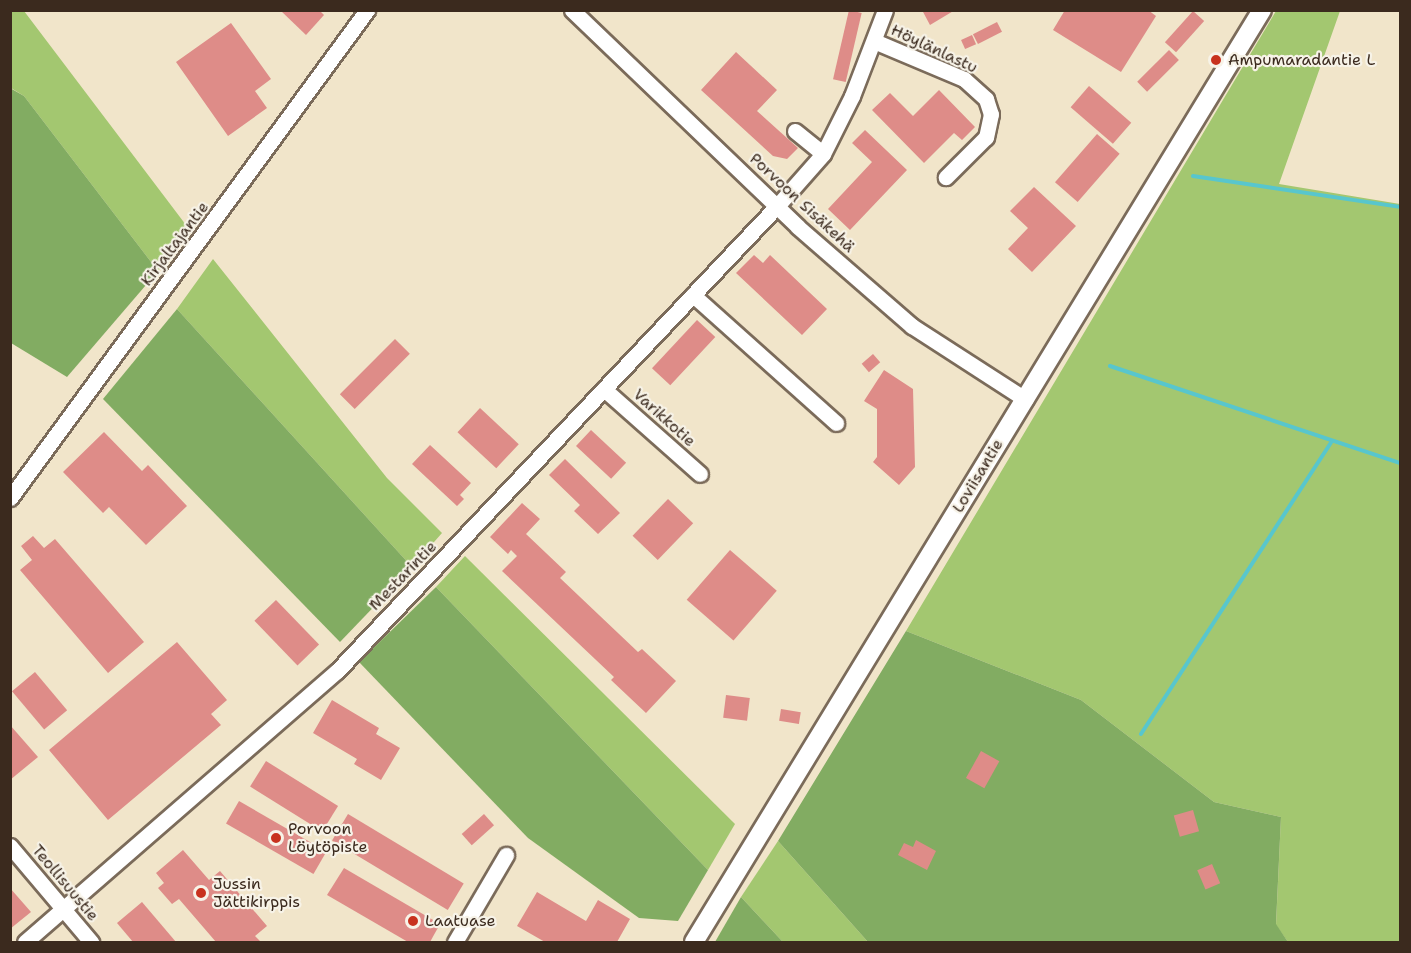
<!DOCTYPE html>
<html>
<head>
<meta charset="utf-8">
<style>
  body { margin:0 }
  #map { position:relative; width:1411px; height:953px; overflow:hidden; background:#f1e5ca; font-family:"Shantell Sans",sans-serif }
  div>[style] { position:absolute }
  .green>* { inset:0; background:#a3c770 }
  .forest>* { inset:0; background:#82ac62 }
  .stream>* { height:4px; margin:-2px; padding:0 2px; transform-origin:2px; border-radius:2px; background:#58c6cd }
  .building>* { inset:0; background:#de8c88; transform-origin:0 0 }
  .roads { filter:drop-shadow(2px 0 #7b6b5a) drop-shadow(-2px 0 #7b6b5a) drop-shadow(0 2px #7b6b5a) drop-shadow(0 -2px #7b6b5a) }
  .minor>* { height:15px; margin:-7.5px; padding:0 7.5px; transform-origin:7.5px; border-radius:7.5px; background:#fff }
  .major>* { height:18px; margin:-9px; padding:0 9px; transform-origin:9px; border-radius:9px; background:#fff }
  .dots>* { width:16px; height:16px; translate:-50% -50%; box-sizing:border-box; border:3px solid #f7f3e8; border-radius:50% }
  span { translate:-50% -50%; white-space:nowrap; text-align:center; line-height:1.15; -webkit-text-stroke:4.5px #f7f3e8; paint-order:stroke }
  .street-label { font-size:16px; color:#3b2a1e }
  .poi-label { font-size:16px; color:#3b2a1e }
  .left { translate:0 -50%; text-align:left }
  .frame { position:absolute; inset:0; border:12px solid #3b2a1e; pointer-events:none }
</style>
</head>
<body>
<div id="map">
  <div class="green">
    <div style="clip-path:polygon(10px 11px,24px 11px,189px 229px,158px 271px,24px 96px,11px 88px)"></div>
    <div style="clip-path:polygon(1276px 11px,1340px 11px,1279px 184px,1400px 204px,1400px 942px,1288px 942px,1276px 925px,1281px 817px,1214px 802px,1081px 700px,906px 631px)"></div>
    <div style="clip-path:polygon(213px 259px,387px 478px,442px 533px,412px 567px,177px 309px)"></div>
    <div style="clip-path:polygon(465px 556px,735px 824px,708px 870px,436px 587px)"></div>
    <div style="clip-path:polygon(778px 841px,868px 942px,783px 942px,741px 897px)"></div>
  </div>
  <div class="forest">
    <div style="clip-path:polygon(10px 88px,24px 96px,158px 271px,67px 377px,11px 343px)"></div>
    <div style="clip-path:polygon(177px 309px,412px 567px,340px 642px,103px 399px)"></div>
    <div style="clip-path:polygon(436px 587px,708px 870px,678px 921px,639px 918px,528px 838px,359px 662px)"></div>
    <div style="clip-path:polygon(906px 631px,1081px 700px,1214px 802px,1281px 817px,1276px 924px,1288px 942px,868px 942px,778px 841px)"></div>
    <div style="clip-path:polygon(741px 897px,783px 942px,715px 942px)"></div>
  </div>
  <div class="stream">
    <div style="left:1193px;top:176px;width:209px;rotate:8.5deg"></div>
    <div style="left:1110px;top:366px;width:306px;rotate:18.5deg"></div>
    <div style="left:1141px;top:734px;width:348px;rotate:-56.9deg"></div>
  </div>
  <div class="building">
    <div style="clip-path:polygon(280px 10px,319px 10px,324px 15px,306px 35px)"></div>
    <div style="left:849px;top:10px;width:13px;height:71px;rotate:13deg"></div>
    <div style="clip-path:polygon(922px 10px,955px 10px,930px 25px)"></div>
    <div style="clip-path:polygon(1065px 10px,1148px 10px,1156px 16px,1121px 72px,1053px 30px)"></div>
    <div style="left:1193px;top:11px;width:15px;height:42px;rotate:42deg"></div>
    <div style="left:997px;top:22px;width:11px;height:27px;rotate:63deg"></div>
    <div style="clip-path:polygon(231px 23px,271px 79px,255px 91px,267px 108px,228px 136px,176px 62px)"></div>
    <div style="left:972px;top:35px;width:10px;height:12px;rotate:66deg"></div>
    <div style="left:1169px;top:50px;width:14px;height:45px;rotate:45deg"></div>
    <div style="clip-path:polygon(736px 52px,777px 90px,757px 111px,798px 148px,787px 159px,773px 156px,701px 90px)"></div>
    <div style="left:1089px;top:86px;width:56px;height:28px;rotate:41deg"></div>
    <div style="clip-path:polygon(939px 90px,975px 127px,962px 140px,954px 133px,924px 163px,872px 110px,890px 93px,913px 116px)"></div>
    <div style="clip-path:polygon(865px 130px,907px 170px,850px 230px,828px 209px,872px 162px,852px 143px)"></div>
    <div style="left:1097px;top:134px;width:30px;height:64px;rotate:41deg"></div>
    <div style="clip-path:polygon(1034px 187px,1076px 226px,1032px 272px,1008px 249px,1028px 228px,1010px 211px)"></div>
    <div style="clip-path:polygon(754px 255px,763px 263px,770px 255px,827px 309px,802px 335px,736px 273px)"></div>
    <div style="left:697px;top:320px;width:25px;height:66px;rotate:43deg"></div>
    <div style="left:395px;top:339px;width:21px;height:78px;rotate:45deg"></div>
    <div style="left:873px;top:354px;width:11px;height:15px;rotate:49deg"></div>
    <div style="clip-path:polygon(884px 370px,913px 389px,915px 467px,899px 485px,873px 462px,877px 457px,877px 409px,864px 401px)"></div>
    <div style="left:480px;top:408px;width:53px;height:33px;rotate:43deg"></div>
    <div style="left:591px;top:430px;width:48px;height:22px;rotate:43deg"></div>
    <div style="clip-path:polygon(104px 432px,142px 471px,148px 465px,187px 506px,146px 545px,109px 507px,103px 513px,63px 472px)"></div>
    <div style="clip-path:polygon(430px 445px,471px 483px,460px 495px,464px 499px,457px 506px,412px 464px)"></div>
    <div style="clip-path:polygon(565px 459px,620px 513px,598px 534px,574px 511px,580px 505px,549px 475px)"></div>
    <div style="left:668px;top:499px;width:35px;height:51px;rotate:44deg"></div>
    <div style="clip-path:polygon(522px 503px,540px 519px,526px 534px,566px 572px,560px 578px,638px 652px,642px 649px,676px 681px,646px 713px,611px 680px,614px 677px,502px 571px,517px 556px,511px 550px,508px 554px,490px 537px)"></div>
    <div style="clip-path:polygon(33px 536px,44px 548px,55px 539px,144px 642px,108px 673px,20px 570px,32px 560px,21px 546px)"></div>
    <div style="left:730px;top:550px;width:62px;height:66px;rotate:41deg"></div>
    <div style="left:276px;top:600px;width:62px;height:30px;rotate:46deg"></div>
    <div style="clip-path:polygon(177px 642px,227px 700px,211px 714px,221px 725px,108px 820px,49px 750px)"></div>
    <div style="left:35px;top:672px;width:50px;height:30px;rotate:50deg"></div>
    <div style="left:726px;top:695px;width:24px;height:23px;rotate:7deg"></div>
    <div style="clip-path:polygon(332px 700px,379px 728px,376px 734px,400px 748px,381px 780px,354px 764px,357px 759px,313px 733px)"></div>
    <div style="left:781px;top:709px;width:20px;height:12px;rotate:9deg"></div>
    <div style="clip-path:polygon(10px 725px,38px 757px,10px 780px)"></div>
    <div style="left:981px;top:751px;width:21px;height:31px;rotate:29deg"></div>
    <div style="left:266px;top:761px;width:85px;height:30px;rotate:32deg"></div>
    <div style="left:239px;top:801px;width:101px;height:26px;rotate:30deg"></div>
    <div style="left:1193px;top:810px;width:22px;height:20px;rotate:74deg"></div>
    <div style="left:348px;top:814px;width:135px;height:31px;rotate:31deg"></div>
    <div style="left:484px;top:814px;width:15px;height:30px;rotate:48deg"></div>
    <div style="clip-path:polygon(916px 840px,936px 851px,927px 870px,898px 855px,904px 843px,913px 847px)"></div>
    <div style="clip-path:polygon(183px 850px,209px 880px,220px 871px,267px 926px,255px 936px,261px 942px,216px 942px,179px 899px,172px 904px,158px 888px,164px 883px,156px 873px)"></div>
    <div style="left:1212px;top:864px;width:21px;height:16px;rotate:67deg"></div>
    <div style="clip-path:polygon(344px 868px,440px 924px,430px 942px,408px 942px,327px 895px)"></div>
    <div style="clip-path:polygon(10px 888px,31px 912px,10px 929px)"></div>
    <div style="clip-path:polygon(537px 892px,586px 921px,598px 900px,630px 919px,617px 942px,545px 942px,517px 926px)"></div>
    <div style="clip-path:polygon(142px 902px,176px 942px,133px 942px,117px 923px)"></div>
  </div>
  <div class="roads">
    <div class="minor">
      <div style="left:572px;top:10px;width:313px;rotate:43.8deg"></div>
      <div style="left:798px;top:227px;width:151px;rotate:41deg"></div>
      <div style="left:912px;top:326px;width:135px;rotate:32.9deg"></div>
      <div style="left:874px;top:41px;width:98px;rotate:22.9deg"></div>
      <div style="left:964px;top:79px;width:30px;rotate:42deg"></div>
      <div style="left:986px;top:99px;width:16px;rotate:72deg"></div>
      <div style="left:991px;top:114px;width:24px;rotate:102deg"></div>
      <div style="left:986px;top:137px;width:57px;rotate:135deg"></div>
      <div style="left:795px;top:131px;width:36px;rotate:39deg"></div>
      <div style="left:693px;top:295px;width:192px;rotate:41.8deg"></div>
      <div style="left:604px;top:389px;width:128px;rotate:41.5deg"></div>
      <div style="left:10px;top:498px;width:605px;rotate:-53.81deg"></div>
      <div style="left:10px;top:846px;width:126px;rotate:49.8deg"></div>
      <div style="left:25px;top:942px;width:413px;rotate:-41deg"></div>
      <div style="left:337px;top:671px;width:642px;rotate:-46.58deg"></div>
      <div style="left:778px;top:205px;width:68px;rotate:-48.6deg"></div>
      <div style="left:823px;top:154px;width:65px;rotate:-63.4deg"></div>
      <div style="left:852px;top:96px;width:92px;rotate:-69deg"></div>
      <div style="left:455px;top:942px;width:101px;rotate:-59.6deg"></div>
    </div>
    <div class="major">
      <div style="left:694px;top:942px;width:1091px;rotate:-58.64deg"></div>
    </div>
  </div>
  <div class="dots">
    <div style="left:1216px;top:60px;background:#c8321e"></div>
    <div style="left:276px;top:838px;background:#c8321e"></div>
    <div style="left:201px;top:893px;background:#c8321e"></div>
    <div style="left:413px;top:921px;background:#c8321e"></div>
  </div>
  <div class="street-label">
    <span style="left:934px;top:49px;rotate:25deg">Höylänlastu</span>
    <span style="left:802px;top:203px;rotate:43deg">Porvoon Sisäkehä</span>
    <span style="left:175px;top:244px;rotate:-53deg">Kirjaltajantie</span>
    <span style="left:664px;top:418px;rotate:42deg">Varikkotie</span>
    <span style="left:978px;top:476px;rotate:-59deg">Loviisantie</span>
    <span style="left:403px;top:576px;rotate:-46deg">Mestarintie</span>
    <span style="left:65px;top:883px;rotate:50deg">Teollisuustie</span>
  </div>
  <div class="poi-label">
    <span class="left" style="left:1228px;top:60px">Ampumaradantie L</span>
    <span class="left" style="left:288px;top:838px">Porvoon<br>Löytöpiste</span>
    <span class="left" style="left:213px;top:893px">Jussin<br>Jättikirppis</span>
    <span class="left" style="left:425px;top:921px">Laatuase</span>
  </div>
  <div class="frame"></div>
</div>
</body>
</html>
